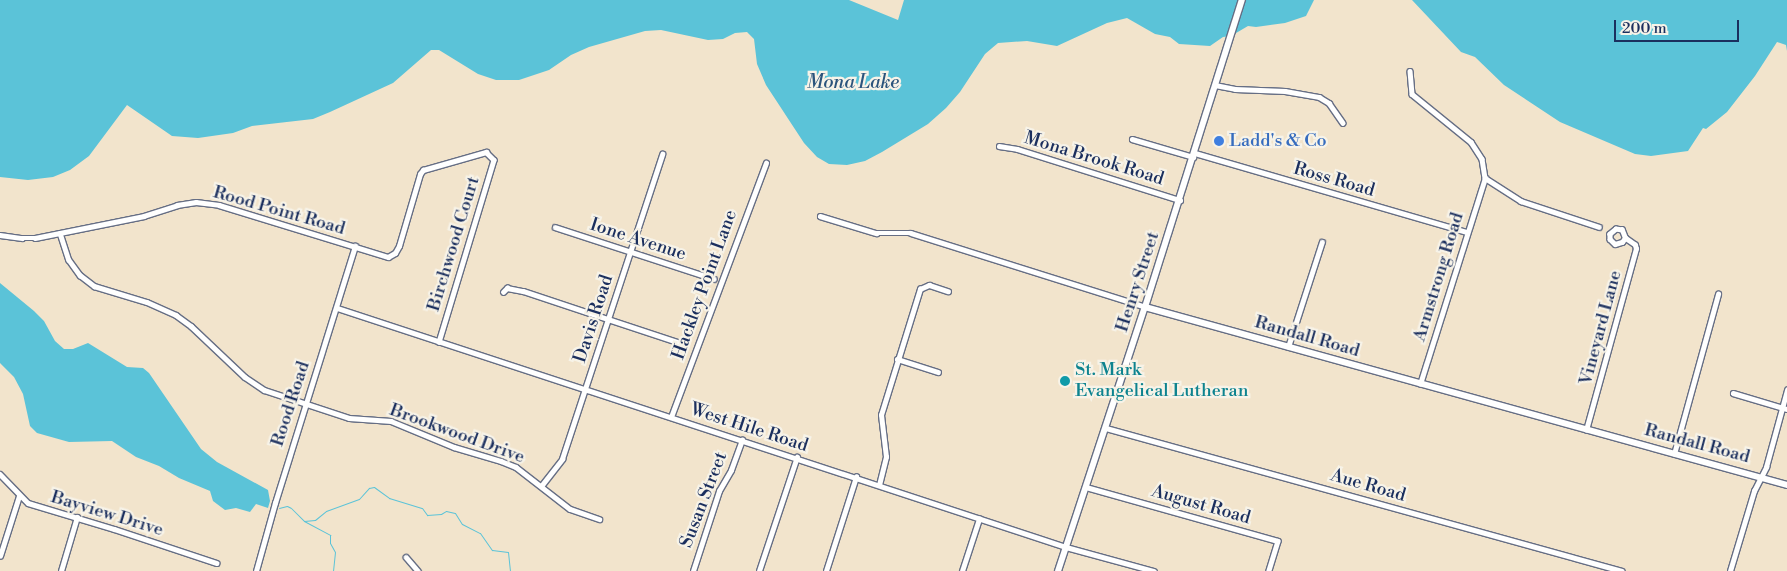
<!DOCTYPE html>
<html>
<head>
<meta charset="utf-8">
<style>
  body { margin:0 }
  #map { position:relative; width:1787px; height:571px; overflow:hidden; background:#f2e4cc; font-family:"Libre Bodoni",serif }
  div>[style] { position:absolute }
  .water>* { inset:0; background:#5bc3d8 }
  .stream>* { height:1px; margin:-0.5px; padding:0 0.5px; transform-origin:0.5px; border-radius:0.5px; background:#5bc3d8 }
  .roads { filter:drop-shadow(1px 0 #666e84) drop-shadow(-1px 0 #666e84) drop-shadow(0 1px #666e84) drop-shadow(0 -1px #666e84) }
  .street>* { height:4.5px; margin:-2.25px; padding:0 2.25px; transform-origin:2.25px; border-radius:2.25px; background:#fff }
  .secondary>* { height:6px; margin:-3px; padding:0 3px; transform-origin:3px; border-radius:3px; background:#fff }
  .dots>* { width:14px; height:14px; translate:-50% -50%; box-sizing:border-box; border:2px solid #f7f3e8; border-radius:50% }
  span { translate:-50% -50%; white-space:nowrap; text-align:center; line-height:1.15; -webkit-text-stroke:4.5px #f7f3e8; paint-order:stroke }
  .shop-label { font-size:18px; color:#366cbe }
  .left { translate:0 -50%; text-align:left }
  .street-label { font-size:18px; color:#1b2f5e }
  .culture-label { font-size:18px; color:#0d838f }
  .water-label { font-size:19px; color:#2b547c; font-style:italic }
  .scale { position:absolute; left:1614px; top:20px; width:125px; height:22px; box-sizing:border-box; border:2px solid #1b2f5e; border-top:0; padding-left:6px; font-size:15px; line-height:18px; white-space:nowrap; color:#1b2f5e; -webkit-text-stroke:4px #f7f3e8; paint-order:stroke }
</style>
</head>
<body>
<div id="map">
  <div class="water">
    <div style="clip-path:polygon(0 0,849px 0,898px 20px,904px 0,1314px 0,1306px 16px,1285px 23px,1256px 27px,1248px 26px,1231px 36px,1223px 37px,1210px 46px,1179px 44px,1170px 37px,1155px 34px,1127px 18px,1107px 23px,1057px 46px,1027px 41px,998px 43px,985px 54px,960px 92px,946px 108px,928px 124px,882px 152px,865px 161px,847px 165px,829px 164px,817px 157px,804px 143px,766px 85px,757px 64px,754px 39px,747px 32px,735px 33px,723px 39px,708px 40px,661px 30px,645px 31px,589px 47px,571px 55px,549px 70px,519px 80px,496px 80px,478px 74px,439px 50px,431px 50px,393px 83px,330px 112px,313px 119px,252px 126px,233px 133px,198px 138px,172px 136px,127px 105px,89px 156px,70px 170px,53px 177px,28px 180px,0 177px)"></div>
    <div style="clip-path:polygon(1412px 0,1787px 0,1787px 51px,1786px 45px,1777px 42px,1755px 76px,1727px 112px,1706px 129px,1703px 128px,1688px 151px,1651px 156px,1635px 154px,1560px 122px,1504px 85px,1475px 57px,1461px 52px)"></div>
    <div style="clip-path:polygon(0 283px,34px 311px,44px 321px,55px 341px,64px 349px,73px 349px,88px 343px,127px 367px,143px 368px,149px 373px,201px 449px,217px 462px,268px 490px,270px 501px,268px 508px,256px 504px,250px 512px,236px 508px,225px 510px,213px 501px,210px 491px,179px 478px,159px 466px,136px 457px,112px 441px,69px 442px,37px 433px,30px 426px,23px 394px,14px 377px,0 363px)"></div>
  </div>
  <div class="stream">
    <div style="left:279px;top:508px;width:8px;rotate:-14deg"></div>
    <div style="left:287px;top:506px;width:4px;rotate:27deg"></div>
    <div style="left:291px;top:508px;width:18px;rotate:45deg"></div>
    <div style="left:304px;top:521px;width:30px;rotate:28deg"></div>
    <div style="left:330px;top:535px;width:8px;rotate:90deg"></div>
    <div style="left:330px;top:543px;width:10px;rotate:61deg"></div>
    <div style="left:335px;top:552px;width:19px;rotate:96deg"></div>
    <div style="left:304px;top:521px;width:11px;rotate:-5deg"></div>
    <div style="left:315px;top:520px;width:14px;rotate:-39deg"></div>
    <div style="left:326px;top:511px;width:35px;rotate:-20deg"></div>
    <div style="left:359px;top:499px;width:15px;rotate:-48deg"></div>
    <div style="left:369px;top:488px;width:5px;rotate:-11deg"></div>
    <div style="left:374px;top:487px;width:19px;rotate:36deg"></div>
    <div style="left:389px;top:498px;width:34px;rotate:17deg"></div>
    <div style="left:422px;top:508px;width:9px;rotate:54deg"></div>
    <div style="left:427px;top:515px;width:14px;rotate:-4deg"></div>
    <div style="left:441px;top:514px;width:6px;rotate:-31deg"></div>
    <div style="left:446px;top:511px;width:9px;rotate:13deg"></div>
    <div style="left:455px;top:513px;width:13px;rotate:58deg"></div>
    <div style="left:462px;top:524px;width:20px;rotate:27deg"></div>
    <div style="left:480px;top:533px;width:21px;rotate:55deg"></div>
    <div style="left:492px;top:550px;width:16px;rotate:7deg"></div>
    <div style="left:508px;top:552px;width:19px;rotate:84deg"></div>
  </div>
  <div class="roads">
    <div class="street">
      <div style="left:1410px;top:71px;width:23px;rotate:85deg"></div>
      <div style="left:1412px;top:94px;width:76px;rotate:39.1deg"></div>
      <div style="left:1471px;top:142px;width:20px;rotate:57deg"></div>
      <div style="left:1482px;top:159px;width:19px;rotate:81deg"></div>
      <div style="left:1485px;top:178px;width:43px;rotate:32.6deg"></div>
      <div style="left:1521px;top:201px;width:82px;rotate:18.4deg"></div>
      <div style="left:1215px;top:85px;width:20px;rotate:11deg"></div>
      <div style="left:1235px;top:89px;width:50px;rotate:2.3deg"></div>
      <div style="left:1285px;top:91px;width:35px;rotate:10deg"></div>
      <div style="left:1319px;top:97px;width:12px;rotate:31deg"></div>
      <div style="left:1329px;top:103px;width:24px;rotate:55deg"></div>
      <div style="left:1132px;top:139px;width:64px;rotate:16.4deg"></div>
      <div style="left:999px;top:146px;width:18px;rotate:9deg"></div>
      <div style="left:1017px;top:149px;width:171px;rotate:17.4deg"></div>
      <div style="left:1195px;top:153px;width:283px;rotate:16.2deg"></div>
      <div style="left:820px;top:216px;width:59px;rotate:16.9deg"></div>
      <div style="left:876px;top:233px;width:35px"></div>
      <div style="left:911px;top:233px;width:245px;rotate:17.5deg"></div>
      <div style="left:555px;top:227px;width:167px;rotate:18.1deg"></div>
      <div style="left:60px;top:233px;width:28px;rotate:72deg"></div>
      <div style="left:69px;top:260px;width:19px;rotate:54deg"></div>
      <div style="left:80px;top:275px;width:18px;rotate:38deg"></div>
      <div style="left:94px;top:286px;width:55px;rotate:16.8deg"></div>
      <div style="left:147px;top:302px;width:32px;rotate:24deg"></div>
      <div style="left:176px;top:315px;width:19px;rotate:36deg"></div>
      <div style="left:191px;top:326px;width:74px;rotate:43.4deg"></div>
      <div style="left:245px;top:377px;width:23px;rotate:34deg"></div>
      <div style="left:264px;top:390px;width:89px;rotate:18.2deg"></div>
      <div style="left:349px;top:418px;width:42px;rotate:4.1deg"></div>
      <div style="left:391px;top:421px;width:68px;rotate:22.4deg"></div>
      <div style="left:454px;top:447px;width:49px;rotate:16.6deg"></div>
      <div style="left:501px;top:461px;width:16px;rotate:22deg"></div>
      <div style="left:516px;top:467px;width:68px;rotate:37.9deg"></div>
      <div style="left:570px;top:509px;width:31px;rotate:19deg"></div>
      <div style="left:0;top:235px;width:22px;rotate:8deg"></div>
      <div style="left:22px;top:238px;width:13px"></div>
      <div style="left:35px;top:238px;width:111px;rotate:-11.4deg"></div>
      <div style="left:144px;top:216px;width:35px;rotate:-18deg"></div>
      <div style="left:177px;top:205px;width:19px;rotate:-9deg"></div>
      <div style="left:196px;top:202px;width:23px;rotate:7deg"></div>
      <div style="left:219px;top:205px;width:177px;rotate:17.1deg"></div>
      <div style="left:388px;top:257px;width:8px;rotate:-30deg"></div>
      <div style="left:395px;top:253px;width:8px;rotate:-60deg"></div>
      <div style="left:399px;top:246px;width:75px;rotate:-73.7deg"></div>
      <div style="left:420px;top:174px;width:5px;rotate:-53deg"></div>
      <div style="left:423px;top:170px;width:66px;rotate:-15.9deg"></div>
      <div style="left:486px;top:152px;width:11px;rotate:45deg"></div>
      <div style="left:494px;top:160px;width:190px;rotate:106.8deg"></div>
      <div style="left:503px;top:292px;width:6px;rotate:-45deg"></div>
      <div style="left:507px;top:288px;width:16px;rotate:11deg"></div>
      <div style="left:523px;top:291px;width:165px;rotate:18.3deg"></div>
      <div style="left:337px;top:308px;width:767px;rotate:18.15deg"></div>
      <div style="left:1066px;top:547px;width:91px;rotate:15.3deg"></div>
      <div style="left:1288px;top:347px;width:110px;rotate:-72.1deg"></div>
      <div style="left:897px;top:359px;width:43px;rotate:17.6deg"></div>
      <div style="left:1420px;top:384px;width:216px;rotate:-72.5deg"></div>
      <div style="left:1733px;top:393px;width:56px;rotate:16.5deg"></div>
      <div style="left:671px;top:417px;width:271px;rotate:-69.5deg"></div>
      <div style="left:1106px;top:428px;width:535px;rotate:15.49deg"></div>
      <div style="left:1586px;top:430px;width:188px;rotate:-74.6deg"></div>
      <div style="left:1636px;top:249px;width:4px;rotate:-104deg"></div>
      <div style="left:1635px;top:245px;width:12px;rotate:-145deg"></div>
      <div style="left:1625px;top:238px;width:9px;rotate:-111deg"></div>
      <div style="left:1622px;top:230px;width:6px;rotate:-171deg"></div>
      <div style="left:1616px;top:229px;width:8px;rotate:140deg"></div>
      <div style="left:1610px;top:234px;width:5px;rotate:90deg"></div>
      <div style="left:1610px;top:239px;width:7px;rotate:45deg"></div>
      <div style="left:1615px;top:244px;width:7px;rotate:-16deg"></div>
      <div style="left:1622px;top:242px;width:5px;rotate:-53deg"></div>
      <div style="left:1674px;top:454px;width:166px;rotate:-74.6deg"></div>
      <div style="left:0;top:474px;width:40px;rotate:46deg"></div>
      <div style="left:28px;top:503px;width:90px;rotate:16.8deg"></div>
      <div style="left:114px;top:529px;width:108px;rotate:18.3deg"></div>
      <div style="left:542px;top:485px;width:33px;rotate:-52deg"></div>
      <div style="left:562px;top:459px;width:321px;rotate:-71.8deg"></div>
      <div style="left:879px;top:485px;width:29px;rotate:-76deg"></div>
      <div style="left:886px;top:457px;width:42px;rotate:-96.8deg"></div>
      <div style="left:881px;top:415px;width:132px;rotate:-72.8deg"></div>
      <div style="left:920px;top:289px;width:10px;rotate:-24deg"></div>
      <div style="left:929px;top:285px;width:20px;rotate:18deg"></div>
      <div style="left:1086px;top:487px;width:199px;rotate:15.7deg"></div>
      <div style="left:1278px;top:541px;width:31px;rotate:107deg"></div>
      <div style="left:0;top:556px;width:63px;rotate:-72.4deg"></div>
      <div style="left:406px;top:557px;width:18px;rotate:49deg"></div>
      <div style="left:61px;top:571px;width:56px;rotate:-73.5deg"></div>
      <div style="left:256px;top:571px;width:71px;rotate:-74.4deg"></div>
      <div style="left:275px;top:503px;width:269px;rotate:-72.7deg"></div>
      <div style="left:693px;top:571px;width:84px;rotate:-72deg"></div>
      <div style="left:719px;top:491px;width:24px;rotate:-60deg"></div>
      <div style="left:731px;top:470px;width:32px;rotate:-70deg"></div>
      <div style="left:759px;top:571px;width:120px;rotate:-71.6deg"></div>
      <div style="left:826px;top:571px;width:99px;rotate:-72.3deg"></div>
      <div style="left:962px;top:571px;width:55px;rotate:-71.9deg"></div>
      <div style="left:1730px;top:571px;width:84px;rotate:-73.3deg"></div>
      <div style="left:1754px;top:491px;width:27px;rotate:-63deg"></div>
      <div style="left:1766px;top:467px;width:80px;rotate:-74.7deg"></div>
    </div>
    <div class="secondary">
      <div style="left:1145px;top:307px;width:666px;rotate:15.5deg"></div>
      <div style="left:1058px;top:571px;width:278px;rotate:-71.8deg"></div>
      <div style="left:1145px;top:307px;width:322px;rotate:-72.5deg"></div>
    </div>
  </div>
  <div class="dots">
    <div style="left:1219px;top:141px;background:#3f7fe0"></div>
    <div style="left:1065px;top:381px;background:#0f9aa8"></div>
  </div>
  <div class="shop-label">
    <span class="left" style="left:1229px;top:141px">Ladd's &amp; Co</span>
  </div>
  <div class="street-label">
    <span style="left:1094px;top:159px;rotate:17deg">Mona Brook Road</span>
    <span style="left:1334px;top:180px;rotate:16deg">Ross Road</span>
    <span style="left:279px;top:211px;rotate:16deg">Rood Point Road</span>
    <span style="left:638px;top:240px;rotate:18deg">Ione Avenue</span>
    <span style="left:454px;top:244px;rotate:-73deg">Birchwood Court</span>
    <span style="left:1439px;top:277px;rotate:-73deg">Armstrong Road</span>
    <span style="left:1138px;top:282px;rotate:-72deg">Henry Street</span>
    <span style="left:705px;top:285px;rotate:-70deg">Hackley Point Lane</span>
    <span style="left:594px;top:319px;rotate:-72deg">Davis Road</span>
    <span style="left:1601px;top:328px;rotate:-75deg">Vineyard Lane</span>
    <span style="left:1307px;top:337px;rotate:16deg">Randall Road</span>
    <span style="left:291px;top:404px;rotate:-72deg">Rood Road</span>
    <span style="left:749px;top:428px;rotate:18deg">West Hile Road</span>
    <span style="left:457px;top:434px;rotate:20deg">Brookwood Drive</span>
    <span style="left:1697px;top:444px;rotate:15deg">Randall Road</span>
    <span style="left:1368px;top:486px;rotate:16deg">Aue Road</span>
    <span style="left:704px;top:500px;rotate:-69deg">Susan Street</span>
    <span style="left:1201px;top:505px;rotate:16deg">August Road</span>
    <span style="left:107px;top:514px;rotate:17deg">Bayview Drive</span>
  </div>
  <div class="culture-label">
    <span class="left" style="left:1075px;top:381px">St. Mark<br>Evangelical Lutheran</span>
  </div>
  <div class="water-label">
    <span style="left:853px;top:83px">Mona Lake</span>
  </div>
  <div class="scale">200 m</div>
</div>
</body>
</html>
